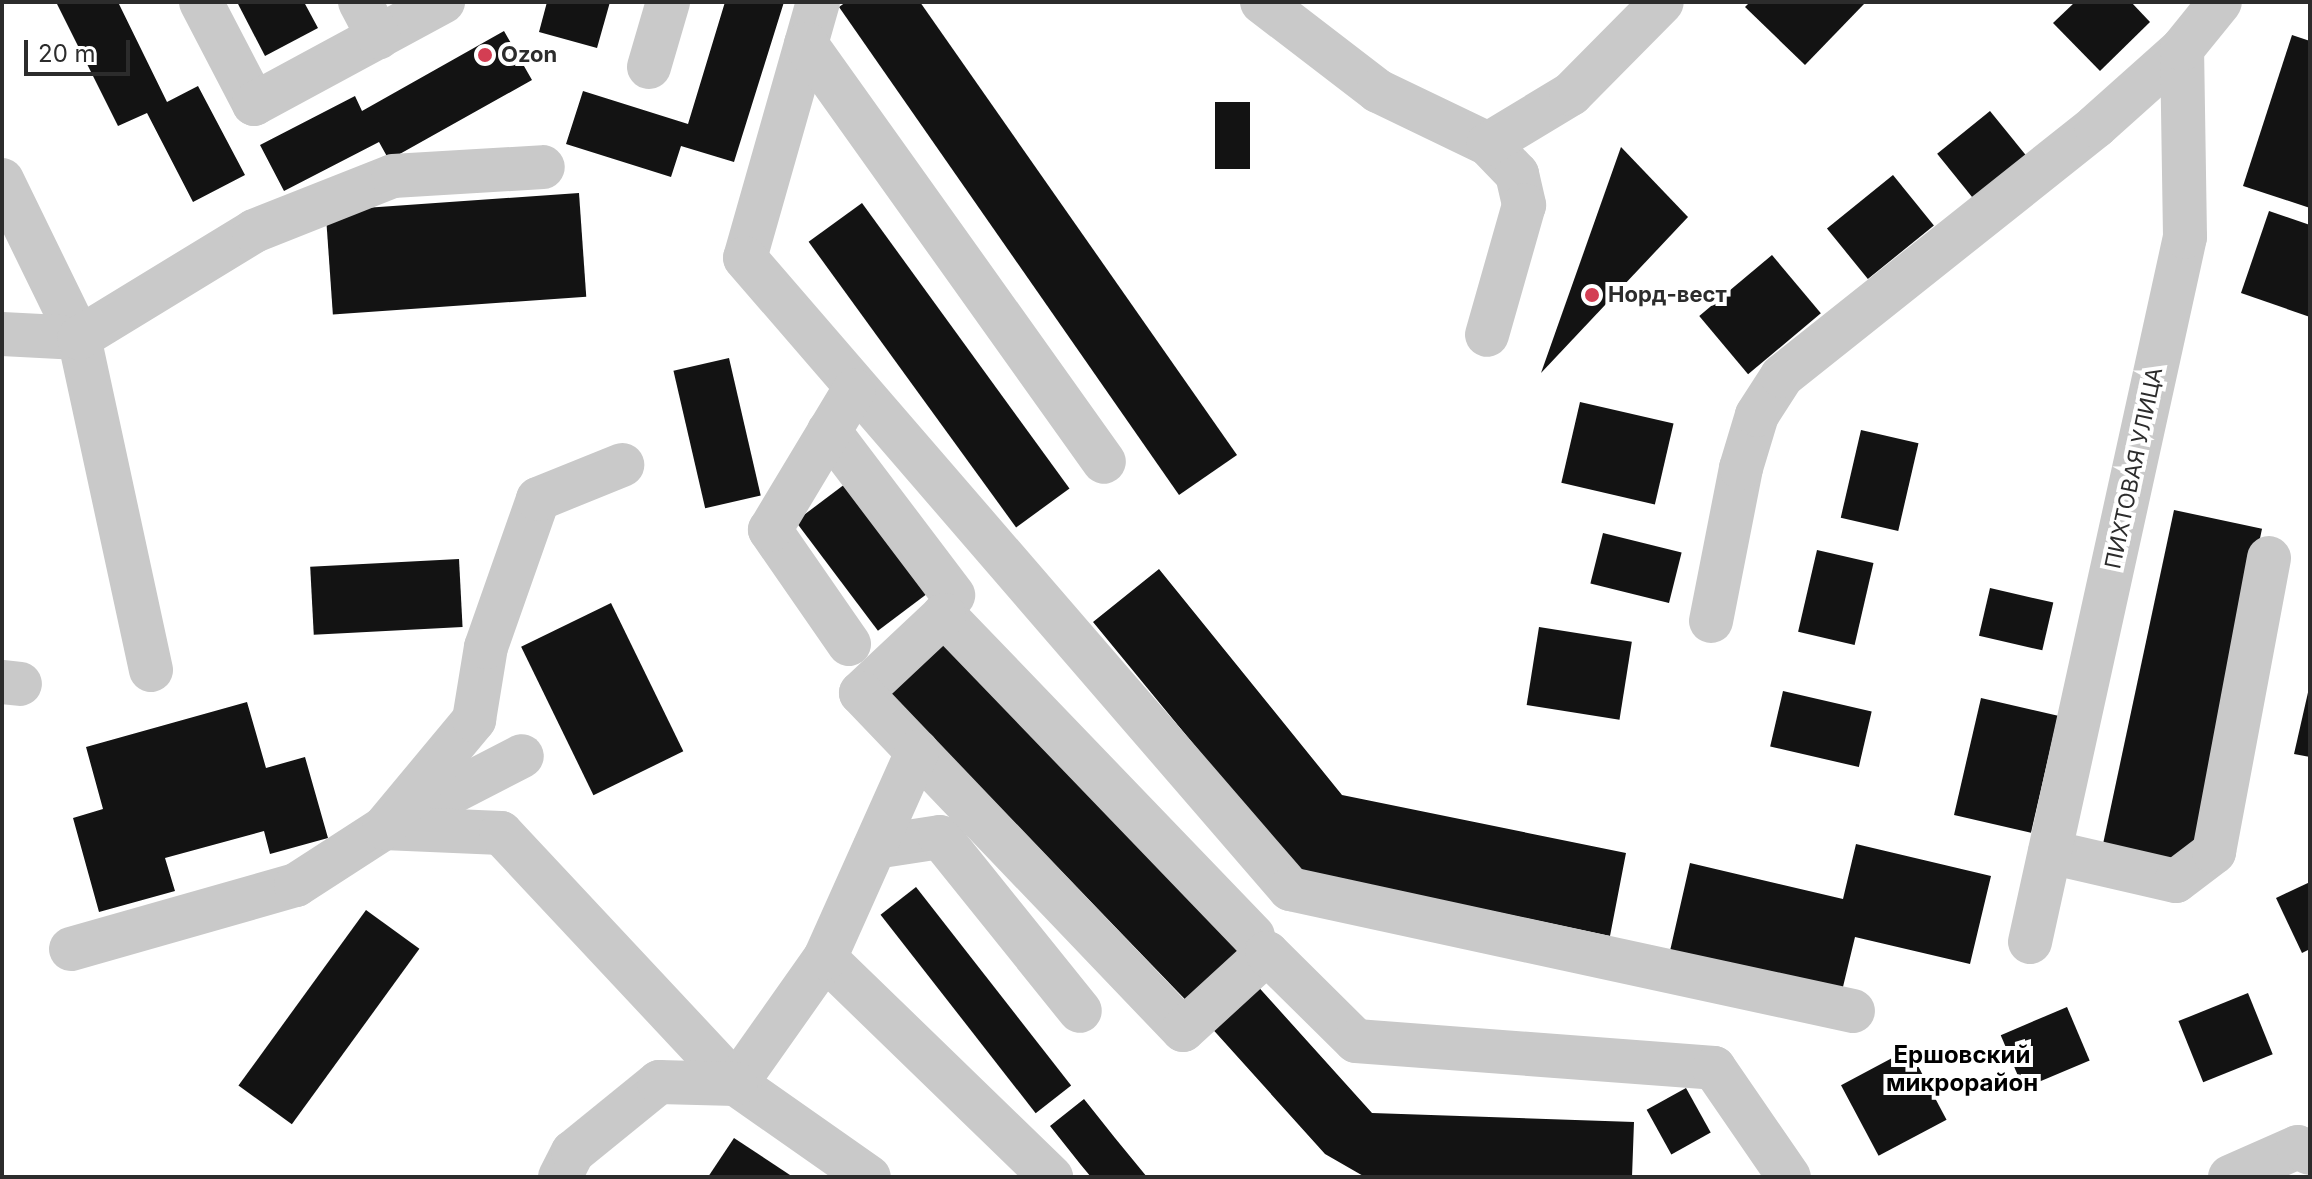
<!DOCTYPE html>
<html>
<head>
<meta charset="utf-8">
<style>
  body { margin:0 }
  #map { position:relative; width:2312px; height:1179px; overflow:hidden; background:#fff; font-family:Inter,sans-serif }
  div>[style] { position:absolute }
  .building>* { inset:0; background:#131313; transform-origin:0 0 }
  .minor>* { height:44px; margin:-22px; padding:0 22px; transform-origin:22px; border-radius:22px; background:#c9c9c9 }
  .dots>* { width:22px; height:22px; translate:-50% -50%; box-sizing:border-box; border:4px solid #fff; border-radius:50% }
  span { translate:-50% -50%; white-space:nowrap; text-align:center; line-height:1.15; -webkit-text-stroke:8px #fff; paint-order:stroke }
  .poi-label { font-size:22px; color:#2c2c2c; font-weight:700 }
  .left { translate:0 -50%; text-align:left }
  .street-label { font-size:22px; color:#2c2c2c }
  .neighbourhood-label { font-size:24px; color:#000; font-weight:700 }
  .frame { position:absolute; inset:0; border:4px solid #2c2c2c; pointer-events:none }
  .scale { position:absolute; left:24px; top:40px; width:106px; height:36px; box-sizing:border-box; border:4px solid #2c2c2c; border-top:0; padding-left:10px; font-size:24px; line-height:28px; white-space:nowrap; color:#2c2c2c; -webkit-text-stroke:6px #fff; paint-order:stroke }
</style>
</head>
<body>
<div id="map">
  <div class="building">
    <div style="clip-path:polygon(56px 2px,118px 2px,167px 102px,198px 86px,245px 175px,193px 202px,147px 113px,118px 126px)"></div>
    <div style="clip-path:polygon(237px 2px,304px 2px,318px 28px,265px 56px)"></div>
    <div style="clip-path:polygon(547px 2px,610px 2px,597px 48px,539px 32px)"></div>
    <div style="clip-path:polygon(725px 2px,784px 2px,734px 162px,681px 146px,671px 177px,566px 144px,583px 91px,688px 124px)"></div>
    <div style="clip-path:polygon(846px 2px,920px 2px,1237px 455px,1179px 495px,839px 7px)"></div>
    <div style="clip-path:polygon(1750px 2px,1862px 2px,1864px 4px,1805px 65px,1745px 7px)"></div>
    <div style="clip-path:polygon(2075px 2px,2131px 2px,2150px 22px,2100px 71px,2053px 23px)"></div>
    <div style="clip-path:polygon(504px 31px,532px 80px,389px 160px,379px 142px,284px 191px,260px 145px,355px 96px,362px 111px)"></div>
    <div style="clip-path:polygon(2292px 35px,2310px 41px,2310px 208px,2243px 186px)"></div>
    <div style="left:1215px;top:102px;width:35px;height:67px"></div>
    <div style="left:1990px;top:111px;width:59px;height:68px;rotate:51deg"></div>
    <div style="clip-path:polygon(1621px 147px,1688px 217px,1541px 373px)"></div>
    <div style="left:1893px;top:175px;width:65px;height:85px;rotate:51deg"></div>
    <div style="left:579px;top:193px;width:104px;height:254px;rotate:86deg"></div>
    <div style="left:862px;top:203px;width:353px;height:66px;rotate:54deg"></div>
    <div style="clip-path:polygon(2269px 211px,2310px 225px,2310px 317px,2241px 293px)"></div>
    <div style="left:1772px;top:255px;width:76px;height:95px;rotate:50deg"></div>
    <div style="left:729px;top:358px;width:141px;height:57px;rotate:77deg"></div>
    <div style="left:1580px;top:402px;width:96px;height:83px;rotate:13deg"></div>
    <div style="left:1861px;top:430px;width:59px;height:90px;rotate:13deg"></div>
    <div style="left:845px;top:484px;width:137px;height:62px;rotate:53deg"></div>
    <div style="left:2174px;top:510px;width:90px;height:345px;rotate:12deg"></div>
    <div style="left:1603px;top:533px;width:81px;height:52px;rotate:14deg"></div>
    <div style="left:1817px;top:550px;width:58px;height:84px;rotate:13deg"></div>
    <div style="left:459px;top:559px;width:68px;height:149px;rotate:87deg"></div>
    <div style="clip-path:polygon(1159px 569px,1342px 795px,1626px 853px,1610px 936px,1297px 870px,1093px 622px)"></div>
    <div style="left:1990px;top:588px;width:65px;height:49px;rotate:13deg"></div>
    <div style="left:611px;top:603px;width:165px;height:100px;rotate:64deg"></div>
    <div style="left:1539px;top:627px;width:94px;height:79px;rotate:9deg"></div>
    <div style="left:938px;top:637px;width:436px;height:74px;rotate:46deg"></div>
    <div style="clip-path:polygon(2309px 688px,2310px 688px,2310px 757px,2294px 754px)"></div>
    <div style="left:1783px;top:691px;width:91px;height:57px;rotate:13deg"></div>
    <div style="left:1981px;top:698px;width:79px;height:120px;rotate:13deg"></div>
    <div style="clip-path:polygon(247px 702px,266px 768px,305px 757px,328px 838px,270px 854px,264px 831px,165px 858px,175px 891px,99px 912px,73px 818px,103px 809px,86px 747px)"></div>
    <div style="clip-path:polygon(1856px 844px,1991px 876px,1970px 964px,1855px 937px,1842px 991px,1670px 951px,1690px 863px,1843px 899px)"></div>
    <div style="clip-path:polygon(2310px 882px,2310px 949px,2302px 953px,2276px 898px)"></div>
    <div style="left:916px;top:887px;width:252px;height:45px;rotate:52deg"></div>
    <div style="left:366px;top:910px;width:66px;height:217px;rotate:36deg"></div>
    <div style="clip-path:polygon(1254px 982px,1372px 1113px,1634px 1122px,1632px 1177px,1365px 1177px,1325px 1154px,1208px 1024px)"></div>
    <div style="left:2248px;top:993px;width:66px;height:75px;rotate:68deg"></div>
    <div style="left:2067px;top:1007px;width:58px;height:72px;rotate:67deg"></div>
    <div style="left:1909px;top:1049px;width:80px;height:77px;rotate:62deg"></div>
    <div style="left:1686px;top:1088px;width:51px;height:45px;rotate:61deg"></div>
    <div style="clip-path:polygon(1084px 1099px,1115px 1138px,1147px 1177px,1091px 1177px,1081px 1165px,1050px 1126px)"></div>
    <div style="clip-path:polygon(734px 1138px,793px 1177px,708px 1177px)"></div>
  </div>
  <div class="minor">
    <div style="left:201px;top:2px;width:115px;rotate:62.5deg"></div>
    <div style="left:254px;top:104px;width:215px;rotate:-28.4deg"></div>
    <div style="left:360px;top:2px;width:40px;rotate:62deg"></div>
    <div style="left:818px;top:2px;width:266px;rotate:105.9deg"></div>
    <div style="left:745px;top:258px;width:834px;rotate:49.18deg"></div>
    <div style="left:1290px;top:889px;width:576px;rotate:12.23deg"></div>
    <div style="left:1262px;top:2px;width:146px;rotate:37.5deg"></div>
    <div style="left:1378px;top:91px;width:122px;rotate:25.7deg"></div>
    <div style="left:1488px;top:144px;width:42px;rotate:46deg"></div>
    <div style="left:1517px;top:174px;width:32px;rotate:77deg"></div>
    <div style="left:1524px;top:205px;width:135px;rotate:105.9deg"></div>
    <div style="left:806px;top:44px;width:513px;rotate:54.51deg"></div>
    <div style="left:649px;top:67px;width:68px;rotate:-73.7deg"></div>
    <div style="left:1488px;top:144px;width:97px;rotate:-31.1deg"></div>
    <div style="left:1571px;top:94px;width:129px;rotate:-45.3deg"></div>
    <div style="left:2px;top:180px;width:176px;rotate:64deg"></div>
    <div style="left:79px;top:338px;width:77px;rotate:-177deg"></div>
    <div style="left:829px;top:431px;width:206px;rotate:52.9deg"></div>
    <div style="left:1711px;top:621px;width:156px;rotate:-78.9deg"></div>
    <div style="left:1741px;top:468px;width:55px;rotate:-73.2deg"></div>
    <div style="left:1757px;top:415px;width:46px;rotate:-57.3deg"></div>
    <div style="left:1782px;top:376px;width:401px;rotate:-38.5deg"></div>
    <div style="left:2096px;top:126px;width:115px;rotate:-41.8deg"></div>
    <div style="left:849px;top:644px;width:139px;rotate:-124.7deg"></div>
    <div style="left:770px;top:530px;width:163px;rotate:-59deg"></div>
    <div style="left:151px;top:670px;width:340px;rotate:-102.2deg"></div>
    <div style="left:79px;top:338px;width:205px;rotate:-31.4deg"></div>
    <div style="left:254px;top:231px;width:149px;rotate:-21.6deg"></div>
    <div style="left:393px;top:176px;width:150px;rotate:-3.4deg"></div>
    <div style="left:2px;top:682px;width:18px;rotate:6deg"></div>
    <div style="left:400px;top:819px;width:137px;rotate:-27.3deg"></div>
    <div style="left:384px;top:828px;width:117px;rotate:2.4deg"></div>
    <div style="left:501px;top:833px;width:344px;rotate:46.9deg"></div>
    <div style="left:736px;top:1084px;width:162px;rotate:35deg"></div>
    <div style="left:875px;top:847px;width:66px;rotate:-8.7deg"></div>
    <div style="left:940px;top:837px;width:223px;rotate:51.2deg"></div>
    <div style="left:2050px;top:852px;width:129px;rotate:13deg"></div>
    <div style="left:2176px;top:881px;width:48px;rotate:-37.3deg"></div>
    <div style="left:2214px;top:852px;width:299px;rotate:-79.4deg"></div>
    <div style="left:1253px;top:936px;width:446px;rotate:-133.9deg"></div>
    <div style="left:944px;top:615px;width:114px;rotate:136.8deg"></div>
    <div style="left:861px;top:693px;width:466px;rotate:46.3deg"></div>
    <div style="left:1183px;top:1030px;width:114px;rotate:-42.5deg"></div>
    <div style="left:1267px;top:953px;width:125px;rotate:44.7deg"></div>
    <div style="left:1356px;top:1041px;width:359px;rotate:4.3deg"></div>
    <div style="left:1714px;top:1068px;width:132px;rotate:55.5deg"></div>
    <div style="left:2030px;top:942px;width:722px;rotate:-77.6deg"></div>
    <div style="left:2185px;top:237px;width:188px;rotate:-90.9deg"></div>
    <div style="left:2182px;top:49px;width:60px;rotate:-51deg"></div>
    <div style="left:71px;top:949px;width:234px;rotate:-15.9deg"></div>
    <div style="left:296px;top:885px;width:105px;rotate:-32.9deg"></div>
    <div style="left:384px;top:828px;width:141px;rotate:-50.2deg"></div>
    <div style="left:474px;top:720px;width:74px;rotate:-80.7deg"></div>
    <div style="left:486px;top:647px;width:157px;rotate:-70.6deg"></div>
    <div style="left:538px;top:499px;width:91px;rotate:-22deg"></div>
    <div style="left:825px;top:958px;width:315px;rotate:44.1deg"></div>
    <div style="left:736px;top:1084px;width:154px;rotate:-54.8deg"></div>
    <div style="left:825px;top:958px;width:226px;rotate:-65.9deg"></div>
    <div style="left:560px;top:1177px;width:28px;rotate:-63deg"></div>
    <div style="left:573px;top:1152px;width:111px;rotate:-39.1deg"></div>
    <div style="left:659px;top:1082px;width:77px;rotate:1.5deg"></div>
    <div style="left:2230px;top:1177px;width:74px;rotate:-23.8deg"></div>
    <div style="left:2298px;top:1147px;width:13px;rotate:27deg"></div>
  </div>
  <div class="dots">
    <div style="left:485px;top:55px;background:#d33e53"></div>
    <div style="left:1592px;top:295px;background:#d33e53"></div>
  </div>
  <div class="poi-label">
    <span class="left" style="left:501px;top:55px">Ozon</span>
    <span class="left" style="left:1608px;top:295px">Норд-вест</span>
  </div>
  <div class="street-label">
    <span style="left:2134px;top:468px;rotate:-78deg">ПИХТОВАЯ УЛИЦА</span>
  </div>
  <div class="neighbourhood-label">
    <span style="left:1962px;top:1069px">Ершовский<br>микрорайон</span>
  </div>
  <div class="frame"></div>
  <div class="scale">20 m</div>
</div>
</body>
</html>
